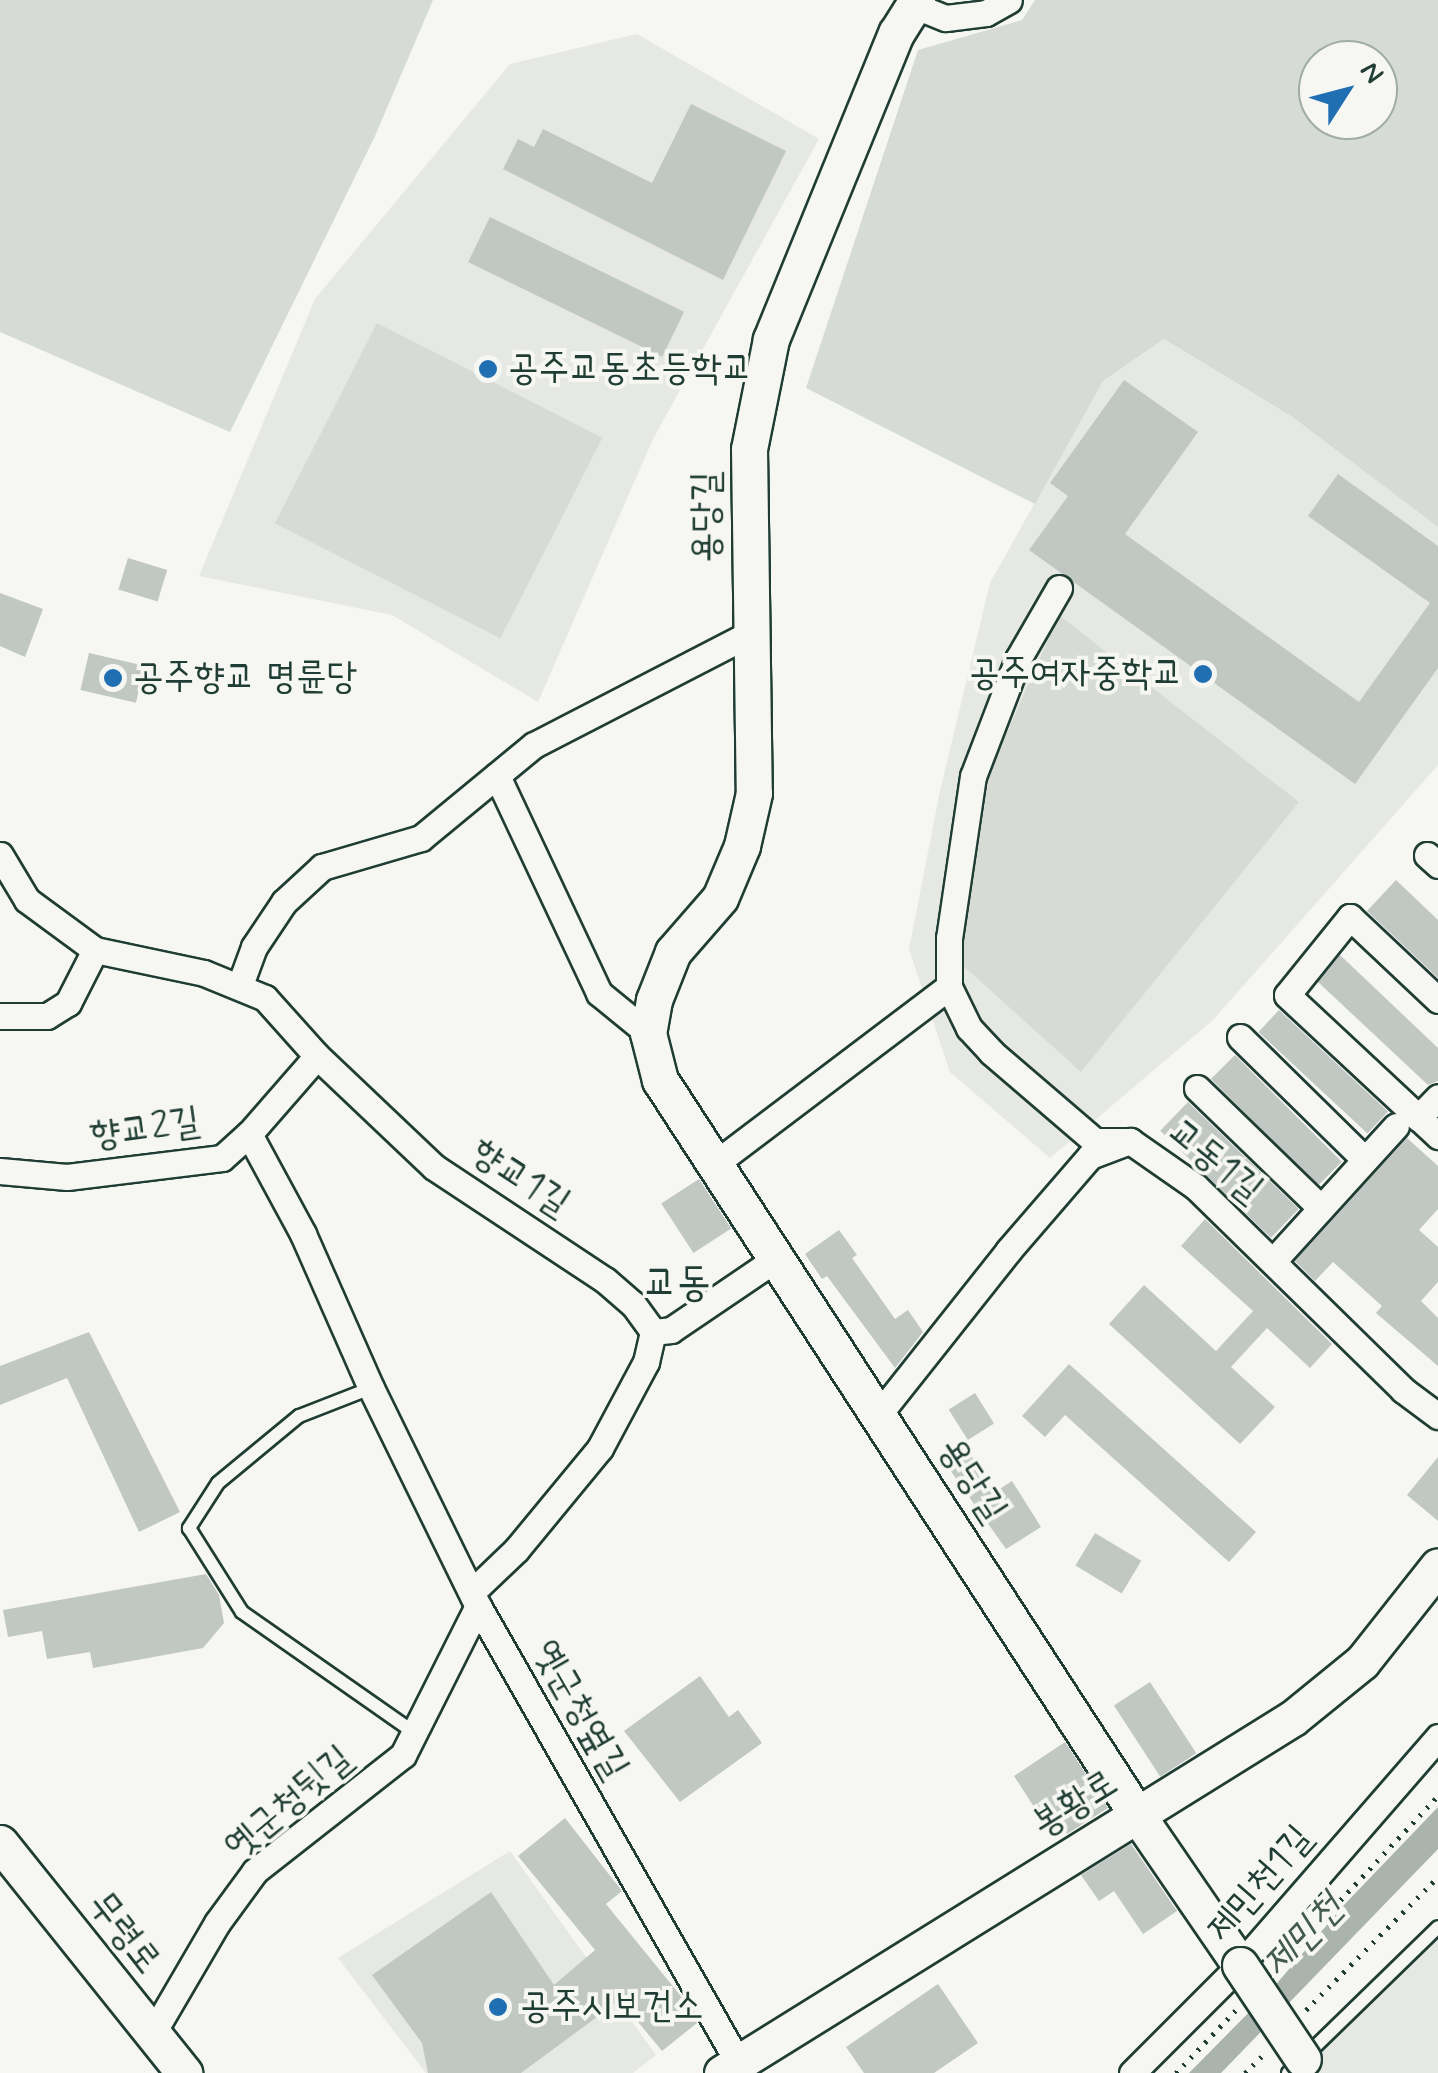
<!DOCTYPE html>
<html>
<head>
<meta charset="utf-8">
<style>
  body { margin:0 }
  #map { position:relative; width:1438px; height:2073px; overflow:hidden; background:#f6f6f2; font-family:Mynerve,"Poor Story",sans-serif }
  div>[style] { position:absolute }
  .built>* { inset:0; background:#e6e8e4 }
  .green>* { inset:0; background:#d6dbd6; transform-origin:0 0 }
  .water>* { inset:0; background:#aab3ae }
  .building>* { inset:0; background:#c1c8c3; transform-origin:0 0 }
  .path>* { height:5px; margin-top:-2.5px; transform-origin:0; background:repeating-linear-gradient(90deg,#1f3d34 0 2.5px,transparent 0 10.5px) }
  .roads { filter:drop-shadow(2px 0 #1f3d34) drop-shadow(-2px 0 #1f3d34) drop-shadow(0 2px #1f3d34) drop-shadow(0 -2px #1f3d34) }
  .lane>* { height:12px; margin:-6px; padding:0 6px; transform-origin:6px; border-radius:6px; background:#f6f6f2 }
  .street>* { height:25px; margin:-12.5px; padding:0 12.5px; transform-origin:12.5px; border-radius:12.5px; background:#f6f6f2 }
  .secondary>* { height:35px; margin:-17.5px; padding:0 17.5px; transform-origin:17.5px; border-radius:17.5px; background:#f6f6f2 }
  .bridges { filter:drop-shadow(2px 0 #1f3d34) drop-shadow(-2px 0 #1f3d34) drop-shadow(0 2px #1f3d34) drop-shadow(0 -2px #1f3d34) }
  .secondary-bridge>* { height:35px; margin:-17.5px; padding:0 17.5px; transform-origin:17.5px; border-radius:17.5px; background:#f6f6f2 }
  .dots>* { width:28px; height:28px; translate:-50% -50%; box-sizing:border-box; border:5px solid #f6f6f2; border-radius:50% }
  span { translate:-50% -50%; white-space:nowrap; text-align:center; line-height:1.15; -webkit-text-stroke:8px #f6f6f2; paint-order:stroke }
  .poi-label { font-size:38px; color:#1f3d34 }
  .left { translate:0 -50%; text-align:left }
  .right { translate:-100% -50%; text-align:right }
  .street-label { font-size:38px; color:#1f3d34 }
  .water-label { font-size:40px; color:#425a52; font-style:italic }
  .quarter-label { font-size:42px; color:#1f3d34 }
  .north { position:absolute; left:1298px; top:40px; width:100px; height:100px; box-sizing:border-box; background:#f6f6f2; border:2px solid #a0aca6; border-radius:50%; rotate:54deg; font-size:28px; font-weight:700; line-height:40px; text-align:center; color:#1f3d34 }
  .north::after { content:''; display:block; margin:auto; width:35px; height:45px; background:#1f6fb2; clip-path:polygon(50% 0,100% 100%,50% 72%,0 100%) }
</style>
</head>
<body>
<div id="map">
  <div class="built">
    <div style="clip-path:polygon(637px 34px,819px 139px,653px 439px,538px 702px,392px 615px,199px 576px,315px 299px,510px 64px)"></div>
    <div style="clip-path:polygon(1164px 339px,1291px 416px,1438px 527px,1438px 765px,1213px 1020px,1050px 1158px,950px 1072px,909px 949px,940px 791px,990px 583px,1103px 381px)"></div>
    <div style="clip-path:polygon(510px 1851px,656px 2055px,633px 2073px,426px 2073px,338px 1958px)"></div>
    <div style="clip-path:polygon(1438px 1931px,1438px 2073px,1293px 2073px)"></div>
  </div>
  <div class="green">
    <div style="clip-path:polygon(0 0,433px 0,375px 136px,230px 432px,0 332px)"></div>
    <div style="clip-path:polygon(evenodd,1035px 0,1438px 0,1438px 527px,1291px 416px,1164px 339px,1103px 381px,1035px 504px,806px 388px,918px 50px,1022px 20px,1035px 0,1318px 60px,1378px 60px,1378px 120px,1318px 120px,1318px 60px)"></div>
    <div style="left:377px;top:323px;width:253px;height:225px;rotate:27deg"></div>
    <div style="clip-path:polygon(1059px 615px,1299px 802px,1081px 1072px,960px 963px,990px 771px)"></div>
  </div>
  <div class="water">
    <div style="clip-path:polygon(1438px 1807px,1438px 1849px,1221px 2073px,1189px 2073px,1272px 1989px,1344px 1905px)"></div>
  </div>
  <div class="building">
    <div style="clip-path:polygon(691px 104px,786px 151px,723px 280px,503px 169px,518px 139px,534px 147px,543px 129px,652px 183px)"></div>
    <div style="left:490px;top:217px;width:216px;height:50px;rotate:26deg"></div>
    <div style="clip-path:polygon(1124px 380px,1198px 432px,1125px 534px,1359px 702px,1430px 603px,1308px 516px,1338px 474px,1438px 546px,1438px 668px,1355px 784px,1029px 550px,1068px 496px,1050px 483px)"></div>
    <div style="left:128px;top:558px;width:41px;height:33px;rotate:17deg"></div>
    <div style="clip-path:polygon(0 593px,43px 609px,25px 657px,0 646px)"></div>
    <div style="left:89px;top:653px;width:57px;height:38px;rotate:13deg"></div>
    <div style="clip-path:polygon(1396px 880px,1438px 920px,1438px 978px,1367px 911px)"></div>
    <div style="clip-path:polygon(1340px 955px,1438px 1048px,1438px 1081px,1428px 1085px,1318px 982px)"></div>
    <div style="left:1279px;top:1010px;width:149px;height:30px;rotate:43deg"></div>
    <div style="left:1235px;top:1055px;width:151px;height:34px;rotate:45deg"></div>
    <div style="left:1188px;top:1102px;width:154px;height:40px;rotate:44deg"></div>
    <div style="clip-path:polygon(1407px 1138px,1438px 1166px,1438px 1209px,1419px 1230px,1438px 1247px,1438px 1282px,1421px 1301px,1438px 1318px,1438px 1366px,1376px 1313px,1382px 1306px,1333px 1262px,1315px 1281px,1295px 1261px)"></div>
    <div style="left:699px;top:1179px;width:59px;height:45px;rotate:57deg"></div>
    <div style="clip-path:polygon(1205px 1219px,1332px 1344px,1310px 1368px,1267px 1328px,1231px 1367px,1275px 1407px,1240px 1444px,1109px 1324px,1144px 1285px,1216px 1351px,1253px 1311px,1181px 1246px)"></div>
    <div style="clip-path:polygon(839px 1230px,857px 1255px,852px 1258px,895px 1319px,908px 1310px,923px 1332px,895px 1368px,827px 1276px,822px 1279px,805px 1254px)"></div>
    <div style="clip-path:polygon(89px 1332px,180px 1512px,139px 1532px,67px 1378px,0 1405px,0 1366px)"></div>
    <div style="clip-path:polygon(1069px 1364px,1256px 1532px,1229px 1562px,1065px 1415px,1045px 1437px,1022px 1416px)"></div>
    <div style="left:975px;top:1393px;width:36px;height:31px;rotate:58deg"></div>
    <div style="clip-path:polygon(967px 1449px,995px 1492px,1012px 1481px,1041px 1527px,1006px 1549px,945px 1463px)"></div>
    <div style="clip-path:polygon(1438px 1457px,1438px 1521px,1407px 1495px)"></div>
    <div style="left:1095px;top:1533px;width:54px;height:38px;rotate:31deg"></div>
    <div style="clip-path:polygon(206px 1574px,219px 1595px,224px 1623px,203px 1648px,93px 1668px,90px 1652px,47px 1659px,42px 1631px,8px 1637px,3px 1610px)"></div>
    <div style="clip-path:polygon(700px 1676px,729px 1717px,738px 1710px,762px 1743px,680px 1802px,624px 1731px)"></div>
    <div style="left:1150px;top:1682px;width:85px;height:43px;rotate:57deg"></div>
    <div style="clip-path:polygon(1065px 1742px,1108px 1808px,1067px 1834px,1047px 1803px,1036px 1810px,1014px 1776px)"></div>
    <div style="clip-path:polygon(565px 1818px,622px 1891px,606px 1904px,684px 2000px,697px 2023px,662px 2051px,620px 2000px,521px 2073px,428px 2073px,422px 2043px,372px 1975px,491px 1892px,554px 1985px,595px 1950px,518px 1856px)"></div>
    <div style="clip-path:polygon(1131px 1844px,1177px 1911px,1143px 1934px,1114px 1891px,1099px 1901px,1081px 1875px)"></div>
    <div style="clip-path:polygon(938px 1984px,978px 2043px,934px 2073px,864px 2073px,846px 2047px)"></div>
  </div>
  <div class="path">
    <div style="left:1276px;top:1969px;width:237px;rotate:-46.9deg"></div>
    <div style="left:1306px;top:2010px;width:187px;rotate:-45.2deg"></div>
    <div style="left:1176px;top:2073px;width:88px;rotate:-46.4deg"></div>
    <div style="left:1245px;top:2073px;width:27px;rotate:-45deg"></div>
  </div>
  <div class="roads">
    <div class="lane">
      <div style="left:371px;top:1388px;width:77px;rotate:158.7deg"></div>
      <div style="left:299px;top:1416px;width:105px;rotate:140.4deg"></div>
      <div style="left:218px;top:1483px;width:54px;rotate:122.8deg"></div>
      <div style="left:189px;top:1528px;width:99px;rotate:57.8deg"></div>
      <div style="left:242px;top:1612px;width:208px;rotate:35deg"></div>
      <div style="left:1288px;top:2073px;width:209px;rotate:-44.2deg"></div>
    </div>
    <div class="street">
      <div style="left:913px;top:5px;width:35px;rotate:22deg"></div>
      <div style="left:946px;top:18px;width:40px;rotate:-7.1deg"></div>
      <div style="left:986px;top:13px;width:26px;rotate:-29deg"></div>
      <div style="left:1059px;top:588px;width:82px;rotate:120deg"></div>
      <div style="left:1018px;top:659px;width:125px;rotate:111deg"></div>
      <div style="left:973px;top:776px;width:164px;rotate:98.4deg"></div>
      <div style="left:949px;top:938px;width:49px;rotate:90deg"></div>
      <div style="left:949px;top:987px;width:46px;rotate:64deg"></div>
      <div style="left:969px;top:1028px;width:33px;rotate:47deg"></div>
      <div style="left:991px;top:1052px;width:137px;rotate:40.6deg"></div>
      <div style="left:1095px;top:1141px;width:30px"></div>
      <div style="left:497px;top:776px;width:240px;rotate:64.8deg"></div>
      <div style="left:599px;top:993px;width:63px;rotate:39.2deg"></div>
      <div style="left:0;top:855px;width:52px;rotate:59deg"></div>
      <div style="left:27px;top:900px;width:84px;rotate:36.3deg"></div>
      <div style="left:95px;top:950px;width:111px;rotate:11.9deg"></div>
      <div style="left:204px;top:973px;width:66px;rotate:22.3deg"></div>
      <div style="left:265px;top:998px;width:78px;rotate:48.1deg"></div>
      <div style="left:317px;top:1056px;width:161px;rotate:43.5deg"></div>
      <div style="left:434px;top:1167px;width:205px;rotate:33.5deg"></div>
      <div style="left:605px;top:1280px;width:37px;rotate:41deg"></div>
      <div style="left:633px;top:1304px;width:34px;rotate:54deg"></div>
      <div style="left:1427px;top:855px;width:15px;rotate:42deg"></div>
      <div style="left:240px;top:985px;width:40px;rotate:-69.8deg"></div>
      <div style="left:254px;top:947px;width:54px;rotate:-56.3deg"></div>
      <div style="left:284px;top:902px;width:52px;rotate:-42.6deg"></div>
      <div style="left:322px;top:867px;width:103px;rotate:-16.3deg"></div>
      <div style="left:421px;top:838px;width:146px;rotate:-39.5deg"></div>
      <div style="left:534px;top:745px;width:244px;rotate:-27.3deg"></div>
      <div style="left:1438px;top:1000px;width:121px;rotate:-136.7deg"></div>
      <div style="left:1350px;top:917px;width:100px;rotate:128.9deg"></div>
      <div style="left:1287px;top:995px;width:207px;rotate:43deg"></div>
      <div style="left:0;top:1016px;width:47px"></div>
      <div style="left:47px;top:1016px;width:25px;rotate:-32deg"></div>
      <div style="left:68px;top:1003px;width:59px;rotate:-63deg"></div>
      <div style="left:1240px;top:1037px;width:174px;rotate:44.5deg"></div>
      <div style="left:1197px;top:1088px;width:171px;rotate:44.1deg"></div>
      <div style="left:1418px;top:1118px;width:29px;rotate:-46deg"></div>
      <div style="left:249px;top:1134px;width:114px;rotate:61.6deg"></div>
      <div style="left:303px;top:1234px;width:168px;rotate:66.2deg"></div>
      <div style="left:371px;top:1388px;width:243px;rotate:63.9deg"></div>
      <div style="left:478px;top:1606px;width:525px;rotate:60.31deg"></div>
      <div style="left:716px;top:1163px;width:292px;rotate:-37.1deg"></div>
      <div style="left:0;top:1171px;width:67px;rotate:5.1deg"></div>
      <div style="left:67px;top:1177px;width:156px;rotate:-7deg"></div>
      <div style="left:222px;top:1158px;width:36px;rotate:-42deg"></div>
      <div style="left:249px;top:1134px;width:103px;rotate:-48.9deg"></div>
      <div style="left:1274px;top:1260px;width:181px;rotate:-47.7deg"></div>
      <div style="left:653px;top:1332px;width:18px;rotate:-6deg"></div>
      <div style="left:671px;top:1330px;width:128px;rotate:-34.2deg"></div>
      <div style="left:879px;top:1414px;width:208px;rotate:-51.6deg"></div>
      <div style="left:1008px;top:1251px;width:125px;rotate:-49.2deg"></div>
      <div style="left:1090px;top:1156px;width:43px;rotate:-20.6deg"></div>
      <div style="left:1130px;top:1141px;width:80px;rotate:34.9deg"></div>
      <div style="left:1196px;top:1187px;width:290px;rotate:44.4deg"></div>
      <div style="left:1403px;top:1390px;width:44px;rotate:36.6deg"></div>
      <div style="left:472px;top:1592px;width:61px;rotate:-43.7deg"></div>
      <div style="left:516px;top:1550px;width:132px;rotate:-50.5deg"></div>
      <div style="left:600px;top:1448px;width:98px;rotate:-61.9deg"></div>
      <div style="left:646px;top:1362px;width:31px;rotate:-77deg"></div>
      <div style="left:151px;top:2036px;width:131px;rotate:-59.7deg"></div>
      <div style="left:217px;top:1923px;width:64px;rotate:-53.8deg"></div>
      <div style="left:255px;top:1871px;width:188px;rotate:-38.1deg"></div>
      <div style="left:403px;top:1755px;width:167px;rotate:-63.3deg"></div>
      <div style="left:1132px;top:2073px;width:153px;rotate:-45deg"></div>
      <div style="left:1240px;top:1965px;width:302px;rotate:-49deg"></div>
    </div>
    <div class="secondary">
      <div style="left:917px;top:0;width:39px;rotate:122deg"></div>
      <div style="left:896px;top:33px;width:331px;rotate:112.2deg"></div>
      <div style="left:771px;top:339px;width:112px;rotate:101.3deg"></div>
      <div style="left:749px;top:449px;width:344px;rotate:89.2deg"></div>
      <div style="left:754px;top:793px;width:54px;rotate:102.8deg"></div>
      <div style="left:742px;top:846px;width:56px;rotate:112.9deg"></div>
      <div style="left:720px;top:898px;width:72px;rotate:131deg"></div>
      <div style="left:673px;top:952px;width:52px;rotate:111.6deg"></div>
      <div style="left:654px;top:1000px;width:34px;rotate:100deg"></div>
      <div style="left:648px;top:1033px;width:49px;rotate:75.7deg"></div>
      <div style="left:660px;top:1080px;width:878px;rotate:57deg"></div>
      <div style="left:1138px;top:1816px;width:181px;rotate:55.6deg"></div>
      <div style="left:0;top:1843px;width:295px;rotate:51.3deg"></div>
      <div style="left:722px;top:2073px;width:672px;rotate:-31.87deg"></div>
      <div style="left:1293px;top:1718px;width:89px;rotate:-39.1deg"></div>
      <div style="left:1362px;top:1662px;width:122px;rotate:-51.6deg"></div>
    </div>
  </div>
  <div class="bridges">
    <div class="secondary-bridge">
      <div style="left:1240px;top:1965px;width:113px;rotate:56.2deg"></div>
    </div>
  </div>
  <div class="dots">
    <div style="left:488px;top:369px;background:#1f6fb2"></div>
    <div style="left:1203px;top:674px;background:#1f6fb2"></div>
    <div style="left:113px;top:678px;background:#1f6fb2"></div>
    <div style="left:498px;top:2007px;background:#1f6fb2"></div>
  </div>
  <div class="poi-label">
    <span class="left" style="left:508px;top:369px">공주교동초등학교</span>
    <span class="right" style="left:1183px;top:674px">공주여자중학교</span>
    <span class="left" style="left:133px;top:678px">공주향교 명륜당</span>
    <span class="left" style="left:520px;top:2007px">공주시보건소</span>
  </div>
  <div class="street-label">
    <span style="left:707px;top:517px;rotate:-90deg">용당길</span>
    <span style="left:145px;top:1129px;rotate:-8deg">향교2길</span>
    <span style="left:1215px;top:1161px;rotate:39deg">교동1길</span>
    <span style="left:520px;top:1178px;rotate:33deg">향교1길</span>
    <span style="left:972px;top:1480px;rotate:57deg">용당길</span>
    <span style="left:580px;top:1710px;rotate:60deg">옛군청옆길</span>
    <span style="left:289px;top:1803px;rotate:-40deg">옛군청뒷길</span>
    <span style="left:1075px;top:1804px;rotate:-32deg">봉황로</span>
    <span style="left:1260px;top:1884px;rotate:-49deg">제민천1길</span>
    <span style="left:124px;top:1933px;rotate:52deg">무령로</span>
  </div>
  <div class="water-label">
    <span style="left:1303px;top:1936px;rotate:-46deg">제민천</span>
  </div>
  <div class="quarter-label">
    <span style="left:677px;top:1284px">교동</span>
  </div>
  <div class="north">N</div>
</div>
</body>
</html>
